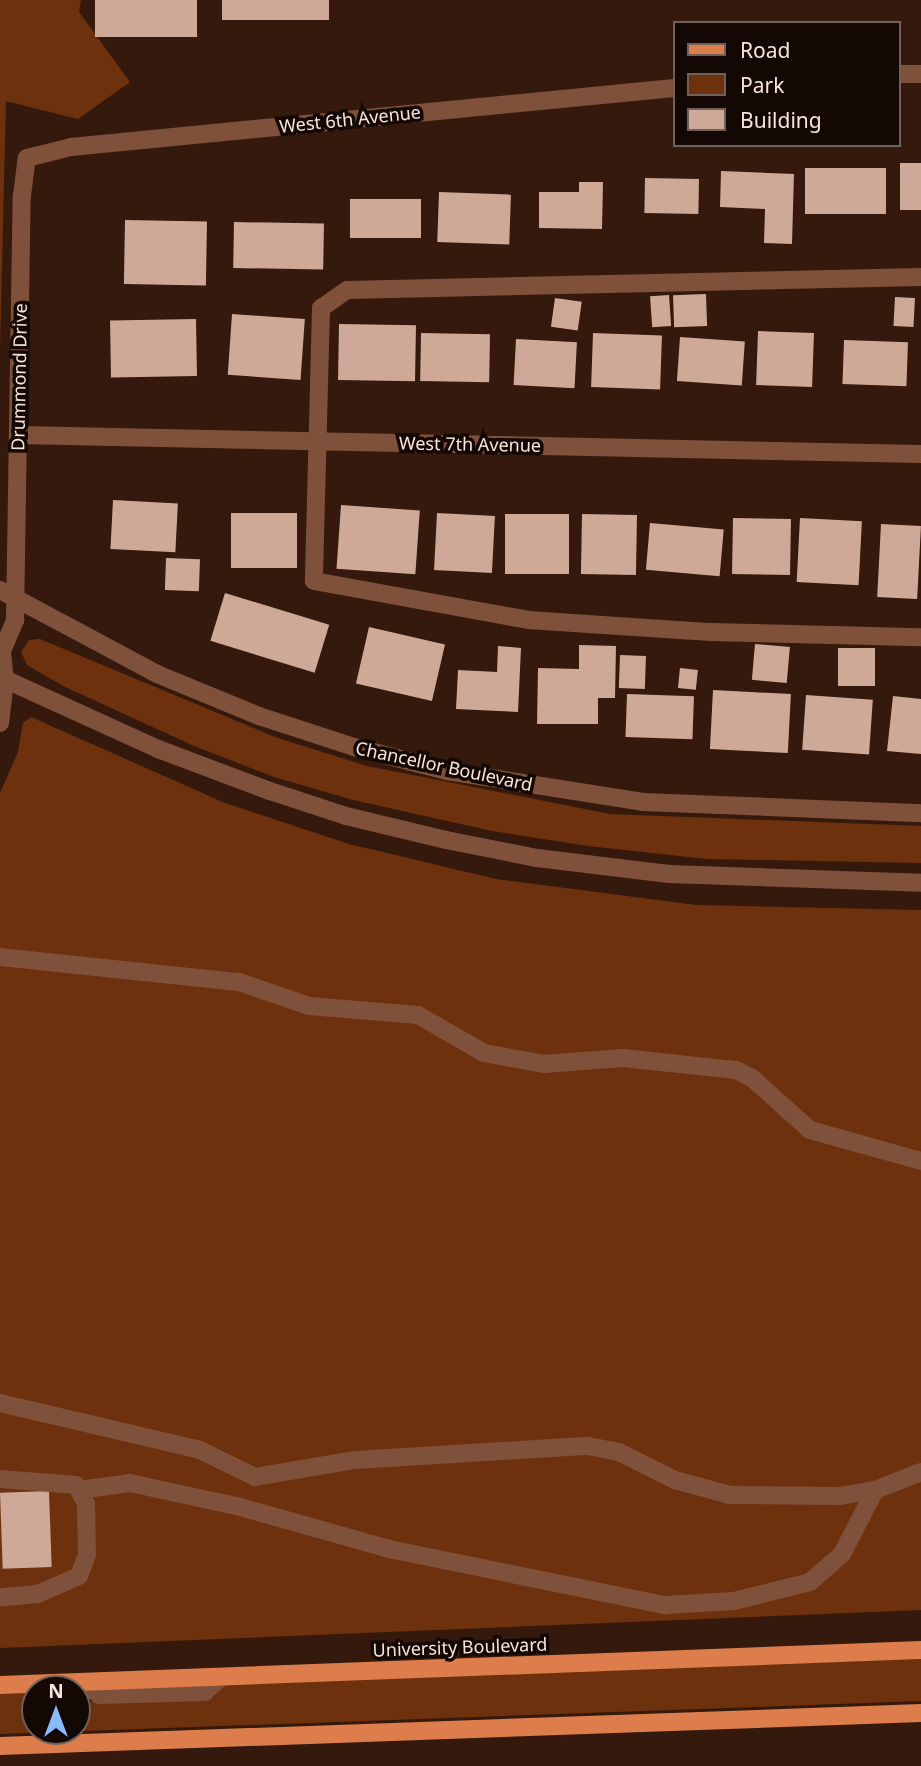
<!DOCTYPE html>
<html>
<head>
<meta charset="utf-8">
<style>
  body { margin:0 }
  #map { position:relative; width:921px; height:1766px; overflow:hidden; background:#35190c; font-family:"Noto Sans",sans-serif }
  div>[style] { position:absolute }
  .green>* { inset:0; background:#6e310d }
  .building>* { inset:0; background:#cea998; transform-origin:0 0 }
  .minor>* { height:18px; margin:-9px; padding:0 9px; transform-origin:9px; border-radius:9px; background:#80513a }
  .major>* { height:18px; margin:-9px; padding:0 9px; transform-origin:9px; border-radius:9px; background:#dd7d4c }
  span { translate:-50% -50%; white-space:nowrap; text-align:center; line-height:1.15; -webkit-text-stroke:7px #140804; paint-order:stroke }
  .street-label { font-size:18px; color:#f8e4db }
  .legend { position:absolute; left:673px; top:21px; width:228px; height:126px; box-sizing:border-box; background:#140804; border:2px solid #6f605a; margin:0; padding:9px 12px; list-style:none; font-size:21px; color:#f8e4db }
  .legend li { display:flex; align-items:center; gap:14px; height:35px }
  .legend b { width:35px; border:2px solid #6f605a }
  .north { position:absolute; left:21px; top:1675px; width:70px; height:70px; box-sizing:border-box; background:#140804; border:2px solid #6f605a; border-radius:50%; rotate:0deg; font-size:19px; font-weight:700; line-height:28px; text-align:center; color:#f8e4db }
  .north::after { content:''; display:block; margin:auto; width:24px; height:32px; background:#89bafc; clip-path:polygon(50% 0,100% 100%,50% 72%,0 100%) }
</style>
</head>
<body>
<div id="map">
  <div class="green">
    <div style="clip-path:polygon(0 0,81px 0,79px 12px,130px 82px,78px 119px,6px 101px,0 348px)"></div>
    <div style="clip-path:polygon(40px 639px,275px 737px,367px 766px,610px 814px,921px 826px,921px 863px,706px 859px,588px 846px,492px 831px,353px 800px,274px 777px,194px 746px,61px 685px,27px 665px,21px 652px,29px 640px)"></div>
    <div style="clip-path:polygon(31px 717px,225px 803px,349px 844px,496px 879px,696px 905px,921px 910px,921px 1610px,0 1648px,0 793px,18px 752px,23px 723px)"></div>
    <div style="clip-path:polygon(921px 1659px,921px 1701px,0 1734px,0 1691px,35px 1690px,35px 1731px,77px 1731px,77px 1692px,85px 1702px,214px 1697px,223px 1683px)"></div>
  </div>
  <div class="building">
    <div style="left:95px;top:0;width:102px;height:37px"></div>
    <div style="left:222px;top:0;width:107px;height:20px"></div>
    <div style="left:900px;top:163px;width:21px;height:47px"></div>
    <div style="left:805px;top:168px;width:81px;height:46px"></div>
    <div style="clip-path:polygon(721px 171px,794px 174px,792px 244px,764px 243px,765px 209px,720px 207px)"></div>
    <div style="left:645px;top:178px;width:54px;height:35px;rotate:1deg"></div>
    <div style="clip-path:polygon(579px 182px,603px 182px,602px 229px,539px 228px,539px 192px,579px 192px)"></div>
    <div style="left:439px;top:192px;width:72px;height:50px;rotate:2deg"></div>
    <div style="left:350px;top:199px;width:71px;height:39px"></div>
    <div style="left:125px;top:220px;width:82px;height:64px;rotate:1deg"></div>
    <div style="left:234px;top:222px;width:90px;height:46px;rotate:1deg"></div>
    <div style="left:706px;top:294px;width:32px;height:33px;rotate:88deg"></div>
    <div style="left:669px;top:295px;width:31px;height:19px;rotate:86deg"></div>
    <div style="left:895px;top:297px;width:20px;height:29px;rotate:3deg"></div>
    <div style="left:555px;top:298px;width:27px;height:29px;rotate:8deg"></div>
    <div style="left:232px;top:314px;width:73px;height:61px;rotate:4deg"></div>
    <div style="left:196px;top:319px;width:57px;height:86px;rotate:89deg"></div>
    <div style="left:339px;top:324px;width:77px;height:56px;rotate:1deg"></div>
    <div style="left:758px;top:331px;width:56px;height:54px;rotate:2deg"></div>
    <div style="left:421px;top:333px;width:69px;height:48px;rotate:1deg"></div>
    <div style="left:593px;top:333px;width:69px;height:54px;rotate:2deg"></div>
    <div style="left:680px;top:337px;width:65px;height:44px;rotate:4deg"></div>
    <div style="left:516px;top:339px;width:61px;height:46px;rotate:3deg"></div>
    <div style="left:844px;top:340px;width:64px;height:44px;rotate:2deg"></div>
    <div style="left:113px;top:500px;width:65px;height:49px;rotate:3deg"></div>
    <div style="left:341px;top:505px;width:79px;height:64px;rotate:4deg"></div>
    <div style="left:231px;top:513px;width:66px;height:55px"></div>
    <div style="left:437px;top:513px;width:58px;height:57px;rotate:3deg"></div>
    <div style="left:505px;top:514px;width:64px;height:60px"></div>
    <div style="left:582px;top:514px;width:55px;height:60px;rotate:1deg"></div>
    <div style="left:733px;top:518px;width:58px;height:56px;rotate:1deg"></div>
    <div style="left:800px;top:518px;width:62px;height:64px;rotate:3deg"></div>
    <div style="left:650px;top:523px;width:74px;height:47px;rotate:5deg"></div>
    <div style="left:881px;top:524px;width:40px;height:73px;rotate:3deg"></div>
    <div style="left:166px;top:558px;width:34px;height:32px;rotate:2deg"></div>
    <div style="left:225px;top:593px;width:109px;height:50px;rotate:17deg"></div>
    <div style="left:369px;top:627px;width:78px;height:58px;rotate:13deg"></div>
    <div style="left:755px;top:644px;width:35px;height:36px;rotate:5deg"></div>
    <div style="clip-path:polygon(579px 645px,616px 646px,615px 698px,598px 698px,598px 724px,537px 724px,538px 668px,579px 669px)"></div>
    <div style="clip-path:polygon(498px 646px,521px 648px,518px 712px,456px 709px,458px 670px,497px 672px)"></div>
    <div style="left:838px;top:648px;width:37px;height:38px"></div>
    <div style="left:620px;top:655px;width:26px;height:33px;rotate:2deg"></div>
    <div style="left:680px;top:668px;width:18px;height:20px;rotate:6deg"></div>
    <div style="left:713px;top:690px;width:78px;height:59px;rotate:3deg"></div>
    <div style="left:627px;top:694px;width:67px;height:43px;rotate:2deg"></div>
    <div style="left:806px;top:695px;width:67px;height:55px;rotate:4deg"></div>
    <div style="clip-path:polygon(893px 696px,921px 699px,921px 754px,887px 751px)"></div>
    <div style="left:49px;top:1491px;width:76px;height:49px;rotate:88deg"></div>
  </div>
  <div class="minor">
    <div style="left:898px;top:74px;width:23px"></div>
    <div style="left:921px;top:277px;width:574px;rotate:178.7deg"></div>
    <div style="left:347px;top:290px;width:32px;rotate:145deg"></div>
    <div style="left:321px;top:308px;width:273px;rotate:91.5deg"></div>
    <div style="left:314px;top:581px;width:218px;rotate:10.3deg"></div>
    <div style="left:528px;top:620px;width:183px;rotate:3.8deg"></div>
    <div style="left:711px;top:632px;width:210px;rotate:1.4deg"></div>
    <div style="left:19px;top:435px;width:902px;rotate:1.21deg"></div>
    <div style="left:0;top:590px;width:178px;rotate:28.1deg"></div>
    <div style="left:157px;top:674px;width:110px;rotate:22.4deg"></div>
    <div style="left:259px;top:716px;width:100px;rotate:18.1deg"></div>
    <div style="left:354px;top:747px;width:96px;rotate:14.5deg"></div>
    <div style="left:447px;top:771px;width:198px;rotate:9deg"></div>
    <div style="left:643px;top:802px;width:278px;rotate:2.3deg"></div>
    <div style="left:0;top:677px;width:174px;rotate:24.5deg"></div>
    <div style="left:158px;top:749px;width:120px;rotate:20.6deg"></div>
    <div style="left:270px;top:791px;width:80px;rotate:18.2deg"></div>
    <div style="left:346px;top:816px;width:103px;rotate:13.5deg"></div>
    <div style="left:446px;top:840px;width:93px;rotate:11.2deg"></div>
    <div style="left:537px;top:858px;width:133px;rotate:6.9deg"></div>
    <div style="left:669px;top:874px;width:252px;rotate:2deg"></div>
    <div style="left:0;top:723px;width:42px;rotate:-83.2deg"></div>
    <div style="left:5px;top:681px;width:30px;rotate:-96deg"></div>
    <div style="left:2px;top:651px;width:34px;rotate:-67deg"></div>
    <div style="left:15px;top:620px;width:424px;rotate:-89.1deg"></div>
    <div style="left:22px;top:196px;width:38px;rotate:-83deg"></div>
    <div style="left:27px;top:158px;width:45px;rotate:-14deg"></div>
    <div style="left:71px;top:147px;width:606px;rotate:-5.59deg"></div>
    <div style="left:0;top:957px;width:240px;rotate:6deg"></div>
    <div style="left:239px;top:982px;width:74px;rotate:18.9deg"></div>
    <div style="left:309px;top:1006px;width:109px;rotate:4.7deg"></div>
    <div style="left:418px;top:1015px;width:76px;rotate:29.9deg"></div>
    <div style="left:484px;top:1053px;width:61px;rotate:10.4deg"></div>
    <div style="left:544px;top:1064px;width:79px;rotate:-4.3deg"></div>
    <div style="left:623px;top:1058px;width:114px;rotate:6.1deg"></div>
    <div style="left:736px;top:1070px;width:18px;rotate:27deg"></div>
    <div style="left:752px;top:1078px;width:78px;rotate:41.9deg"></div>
    <div style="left:810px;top:1130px;width:115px;rotate:15.6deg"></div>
    <div style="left:0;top:1403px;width:205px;rotate:13.2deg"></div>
    <div style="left:200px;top:1450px;width:61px;rotate:26.1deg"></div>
    <div style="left:255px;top:1477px;width:102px;rotate:-9.6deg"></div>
    <div style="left:356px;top:1460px;width:232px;rotate:-3.5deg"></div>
    <div style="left:588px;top:1446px;width:32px;rotate:11deg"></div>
    <div style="left:619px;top:1452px;width:63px;rotate:26.6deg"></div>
    <div style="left:675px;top:1480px;width:57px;rotate:15.3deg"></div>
    <div style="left:730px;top:1495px;width:110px;rotate:0.5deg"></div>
    <div style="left:840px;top:1496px;width:36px;rotate:-10deg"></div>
    <div style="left:875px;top:1490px;width:49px;rotate:-21.4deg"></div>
    <div style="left:0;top:1479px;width:76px;rotate:4.5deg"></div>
    <div style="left:76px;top:1485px;width:21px;rotate:62deg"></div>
    <div style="left:86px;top:1504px;width:51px;rotate:88.9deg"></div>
    <div style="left:87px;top:1555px;width:22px;rotate:111deg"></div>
    <div style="left:79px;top:1576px;width:45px;rotate:156.3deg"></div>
    <div style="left:38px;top:1594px;width:38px;rotate:175deg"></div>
    <div style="left:79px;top:1490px;width:51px;rotate:-7.8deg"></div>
    <div style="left:130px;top:1483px;width:113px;rotate:12.3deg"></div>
    <div style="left:240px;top:1507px;width:155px;rotate:15.7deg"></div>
    <div style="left:389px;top:1549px;width:282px;rotate:11.5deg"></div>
    <div style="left:665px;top:1605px;width:69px;rotate:-3.3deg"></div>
    <div style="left:734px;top:1601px;width:78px;rotate:-14deg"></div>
    <div style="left:810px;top:1582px;width:43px;rotate:-41.2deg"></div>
    <div style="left:842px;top:1554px;width:72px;rotate:-62.7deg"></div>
    <div style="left:82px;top:1682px;width:21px;rotate:37deg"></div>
    <div style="left:99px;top:1695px;width:106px;rotate:-1.6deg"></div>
    <div style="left:205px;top:1692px;width:22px;rotate:-43deg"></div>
  </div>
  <div class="major">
    <div style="left:0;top:1685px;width:922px;rotate:-2.18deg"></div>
    <div style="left:0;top:1746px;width:922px;rotate:-2.05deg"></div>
  </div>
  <div class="street-label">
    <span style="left:350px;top:119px;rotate:-6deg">West 6th Avenue</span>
    <span style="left:19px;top:377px;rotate:-89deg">Drummond Drive</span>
    <span style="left:470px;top:444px;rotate:1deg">West 7th Avenue</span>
    <span style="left:444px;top:766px;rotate:12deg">Chancellor Boulevard</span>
    <span style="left:460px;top:1647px;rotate:-2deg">University Boulevard</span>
  </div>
  <ul class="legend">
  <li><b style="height:9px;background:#dd7d4c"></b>Road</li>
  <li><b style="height:19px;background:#6e310d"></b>Park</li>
  <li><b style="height:19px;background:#cea998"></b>Building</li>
  </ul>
  <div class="north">N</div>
</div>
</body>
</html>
